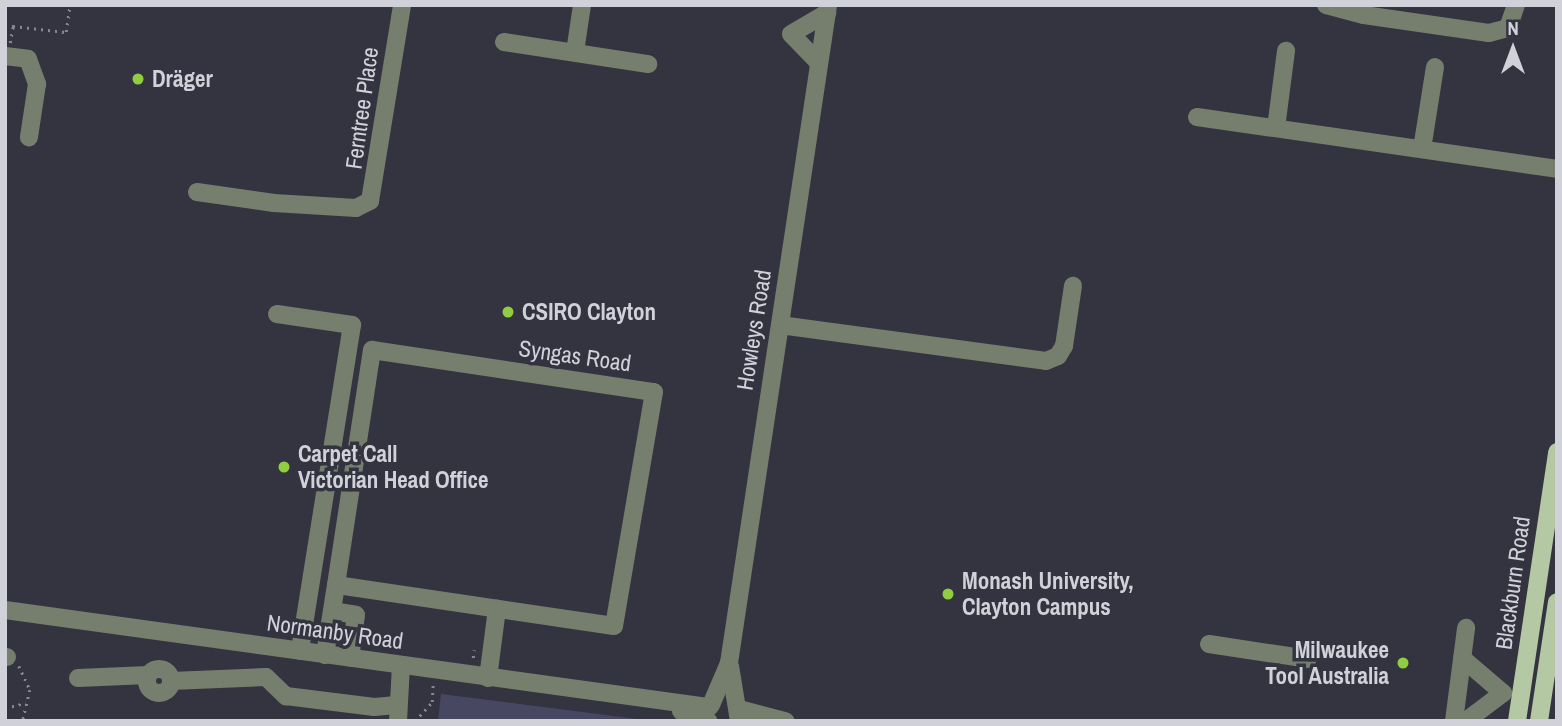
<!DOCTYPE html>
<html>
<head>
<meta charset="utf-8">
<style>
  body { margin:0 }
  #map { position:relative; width:1562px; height:726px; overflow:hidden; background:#343441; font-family:"Archivo Narrow",sans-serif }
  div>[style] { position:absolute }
  .green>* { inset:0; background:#484762 }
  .path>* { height:2.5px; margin-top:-1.25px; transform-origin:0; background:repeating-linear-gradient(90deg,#878791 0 2px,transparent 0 7px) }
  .minor>* { height:18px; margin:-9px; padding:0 9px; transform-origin:9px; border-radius:9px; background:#767f6d }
  .minor>.ring { margin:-9px; padding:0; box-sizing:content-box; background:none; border:18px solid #767f6d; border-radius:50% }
  .major>* { height:18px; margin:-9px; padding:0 9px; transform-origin:9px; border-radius:9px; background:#b5c8a4 }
  .dots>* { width:19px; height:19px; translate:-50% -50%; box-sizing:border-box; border:4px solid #343441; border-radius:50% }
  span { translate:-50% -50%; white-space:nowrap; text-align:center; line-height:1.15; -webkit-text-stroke:7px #343441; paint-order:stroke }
  .poi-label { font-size:23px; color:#d1d1da; font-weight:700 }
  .left { translate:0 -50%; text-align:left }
  .right { translate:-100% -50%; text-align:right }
  .street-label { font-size:23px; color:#d1d1da }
  .frame { position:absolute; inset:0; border:7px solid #d1d1da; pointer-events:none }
  .north { position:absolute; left:1478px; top:14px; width:70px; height:70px; -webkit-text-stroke:5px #343441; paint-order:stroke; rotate:0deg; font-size:19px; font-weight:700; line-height:28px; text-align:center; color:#d1d1da }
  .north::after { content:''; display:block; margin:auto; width:24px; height:32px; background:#d1d1da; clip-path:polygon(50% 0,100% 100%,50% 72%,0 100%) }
</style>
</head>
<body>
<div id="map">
  <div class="green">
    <div style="clip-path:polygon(441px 694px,653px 721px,438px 721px)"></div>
  </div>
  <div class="path">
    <div style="left:5px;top:25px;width:8px;rotate:7deg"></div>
    <div style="left:10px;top:43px;width:17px;rotate:-80deg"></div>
    <div style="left:13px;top:26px;width:53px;rotate:6.5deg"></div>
    <div style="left:66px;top:32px;width:27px;rotate:-82deg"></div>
    <div style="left:473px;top:658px;width:8px;rotate:-83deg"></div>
    <div style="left:19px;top:666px;width:26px;rotate:65deg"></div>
    <div style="left:30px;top:690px;width:32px;rotate:103deg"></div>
    <div style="left:5px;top:708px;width:21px;rotate:-14deg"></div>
    <div style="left:415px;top:721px;width:25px;rotate:-48deg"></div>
    <div style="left:432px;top:702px;width:17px;rotate:-87deg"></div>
  </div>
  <div class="minor">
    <div style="left:1326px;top:5px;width:39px;rotate:15deg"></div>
    <div style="left:1364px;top:15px;width:126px;rotate:8.2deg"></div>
    <div style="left:1489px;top:33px;width:20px;rotate:-15deg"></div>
    <div style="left:1508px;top:28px;width:24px;rotate:-71deg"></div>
    <div style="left:504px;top:42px;width:146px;rotate:8.7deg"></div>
    <div style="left:575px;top:52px;width:48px;rotate:-81.5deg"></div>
    <div style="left:5px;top:56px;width:23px;rotate:7deg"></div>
    <div style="left:28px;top:59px;width:27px;rotate:70deg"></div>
    <div style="left:37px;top:84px;width:54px;rotate:98.6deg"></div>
    <div style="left:819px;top:63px;width:40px;rotate:-134deg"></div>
    <div style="left:791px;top:34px;width:42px;rotate:-30.3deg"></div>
    <div style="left:1197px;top:117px;width:364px;rotate:8.2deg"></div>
    <div style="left:1276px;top:128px;width:78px;rotate:-82.6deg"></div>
    <div style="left:1422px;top:149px;width:83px;rotate:-81deg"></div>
    <div style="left:197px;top:192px;width:78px;rotate:8.1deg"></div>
    <div style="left:274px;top:203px;width:82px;rotate:3.5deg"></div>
    <div style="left:356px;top:208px;width:16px;rotate:-27deg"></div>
    <div style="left:370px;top:201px;width:199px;rotate:-80.7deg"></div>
    <div style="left:277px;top:314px;width:76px;rotate:8.3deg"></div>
    <div style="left:352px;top:325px;width:330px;rotate:99.1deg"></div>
    <div style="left:780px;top:325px;width:268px;rotate:7.7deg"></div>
    <div style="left:1046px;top:361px;width:13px;rotate:-23deg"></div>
    <div style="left:1058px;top:356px;width:12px;rotate:-59deg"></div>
    <div style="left:1064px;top:346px;width:61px;rotate:-81.5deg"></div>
    <div style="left:372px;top:350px;width:285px;rotate:8.5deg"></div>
    <div style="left:654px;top:392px;width:237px;rotate:99.7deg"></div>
    <div style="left:614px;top:626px;width:281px;rotate:-171.6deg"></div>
    <div style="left:336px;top:585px;width:238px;rotate:-81.3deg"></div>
    <div style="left:5px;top:610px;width:711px;rotate:7.85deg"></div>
    <div style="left:332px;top:611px;width:24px;rotate:9deg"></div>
    <div style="left:356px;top:615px;width:43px;rotate:97.9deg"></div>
    <div style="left:1209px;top:644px;width:100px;rotate:8.6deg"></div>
    <div style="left:325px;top:655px;width:71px;rotate:-81.1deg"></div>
    <div style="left:5px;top:657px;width:2px"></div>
    <div style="left:1462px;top:658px;width:54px;rotate:40.5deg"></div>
    <div style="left:1503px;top:693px;width:46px;rotate:142.9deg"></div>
    <div style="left:730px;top:666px;width:56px;rotate:80.7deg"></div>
    <div class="ring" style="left:147px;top:669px;width:6px;height:6px"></div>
    <div style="left:78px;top:678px;width:70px;rotate:-2.5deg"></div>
    <div style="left:488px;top:678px;width:70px;rotate:-82.6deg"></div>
    <div style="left:171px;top:681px;width:95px;rotate:-2.4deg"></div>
    <div style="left:266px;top:677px;width:28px;rotate:44deg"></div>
    <div style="left:286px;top:696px;width:89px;rotate:7.1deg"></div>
    <div style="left:374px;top:707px;width:23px;rotate:-5deg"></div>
    <div style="left:711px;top:705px;width:46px;rotate:-66.8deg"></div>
    <div style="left:729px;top:663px;width:665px;rotate:-81.44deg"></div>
    <div style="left:739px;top:709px;width:48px;rotate:14.6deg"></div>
    <div style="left:681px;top:711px;width:29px;rotate:20deg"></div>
    <div style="left:398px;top:721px;width:55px;rotate:-86.9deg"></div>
    <div style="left:1454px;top:721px;width:94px;rotate:-82.6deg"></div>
  </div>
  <div class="major">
    <div style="left:1517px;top:721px;width:272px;rotate:-81.5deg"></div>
    <div style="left:1539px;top:721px;width:120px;rotate:-81.4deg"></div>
  </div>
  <div class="dots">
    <div style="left:138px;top:79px;background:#90cd41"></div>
    <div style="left:508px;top:312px;background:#90cd41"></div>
    <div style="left:284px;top:467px;background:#90cd41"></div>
    <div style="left:948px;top:594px;background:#90cd41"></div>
    <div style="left:1403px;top:663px;background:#90cd41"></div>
  </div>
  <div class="poi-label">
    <span class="left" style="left:152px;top:79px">Dräger</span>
    <span class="left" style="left:522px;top:312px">CSIRO Clayton</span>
    <span class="left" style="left:298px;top:467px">Carpet Call<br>Victorian Head Office</span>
    <span class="left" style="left:962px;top:594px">Monash University,<br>Clayton Campus</span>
    <span class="right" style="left:1389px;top:663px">Milwaukee<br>Tool Australia</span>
  </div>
  <div class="street-label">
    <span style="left:362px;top:108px;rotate:-82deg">Ferntree Place</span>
    <span style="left:754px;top:330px;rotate:-81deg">Howleys Road</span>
    <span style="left:575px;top:356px;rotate:8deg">Syngas Road</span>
    <span style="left:1513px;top:583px;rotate:-82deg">Blackburn Road</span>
    <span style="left:335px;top:632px;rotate:8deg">Normanby Road</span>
  </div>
  <div class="frame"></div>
  <div class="north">N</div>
</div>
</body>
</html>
